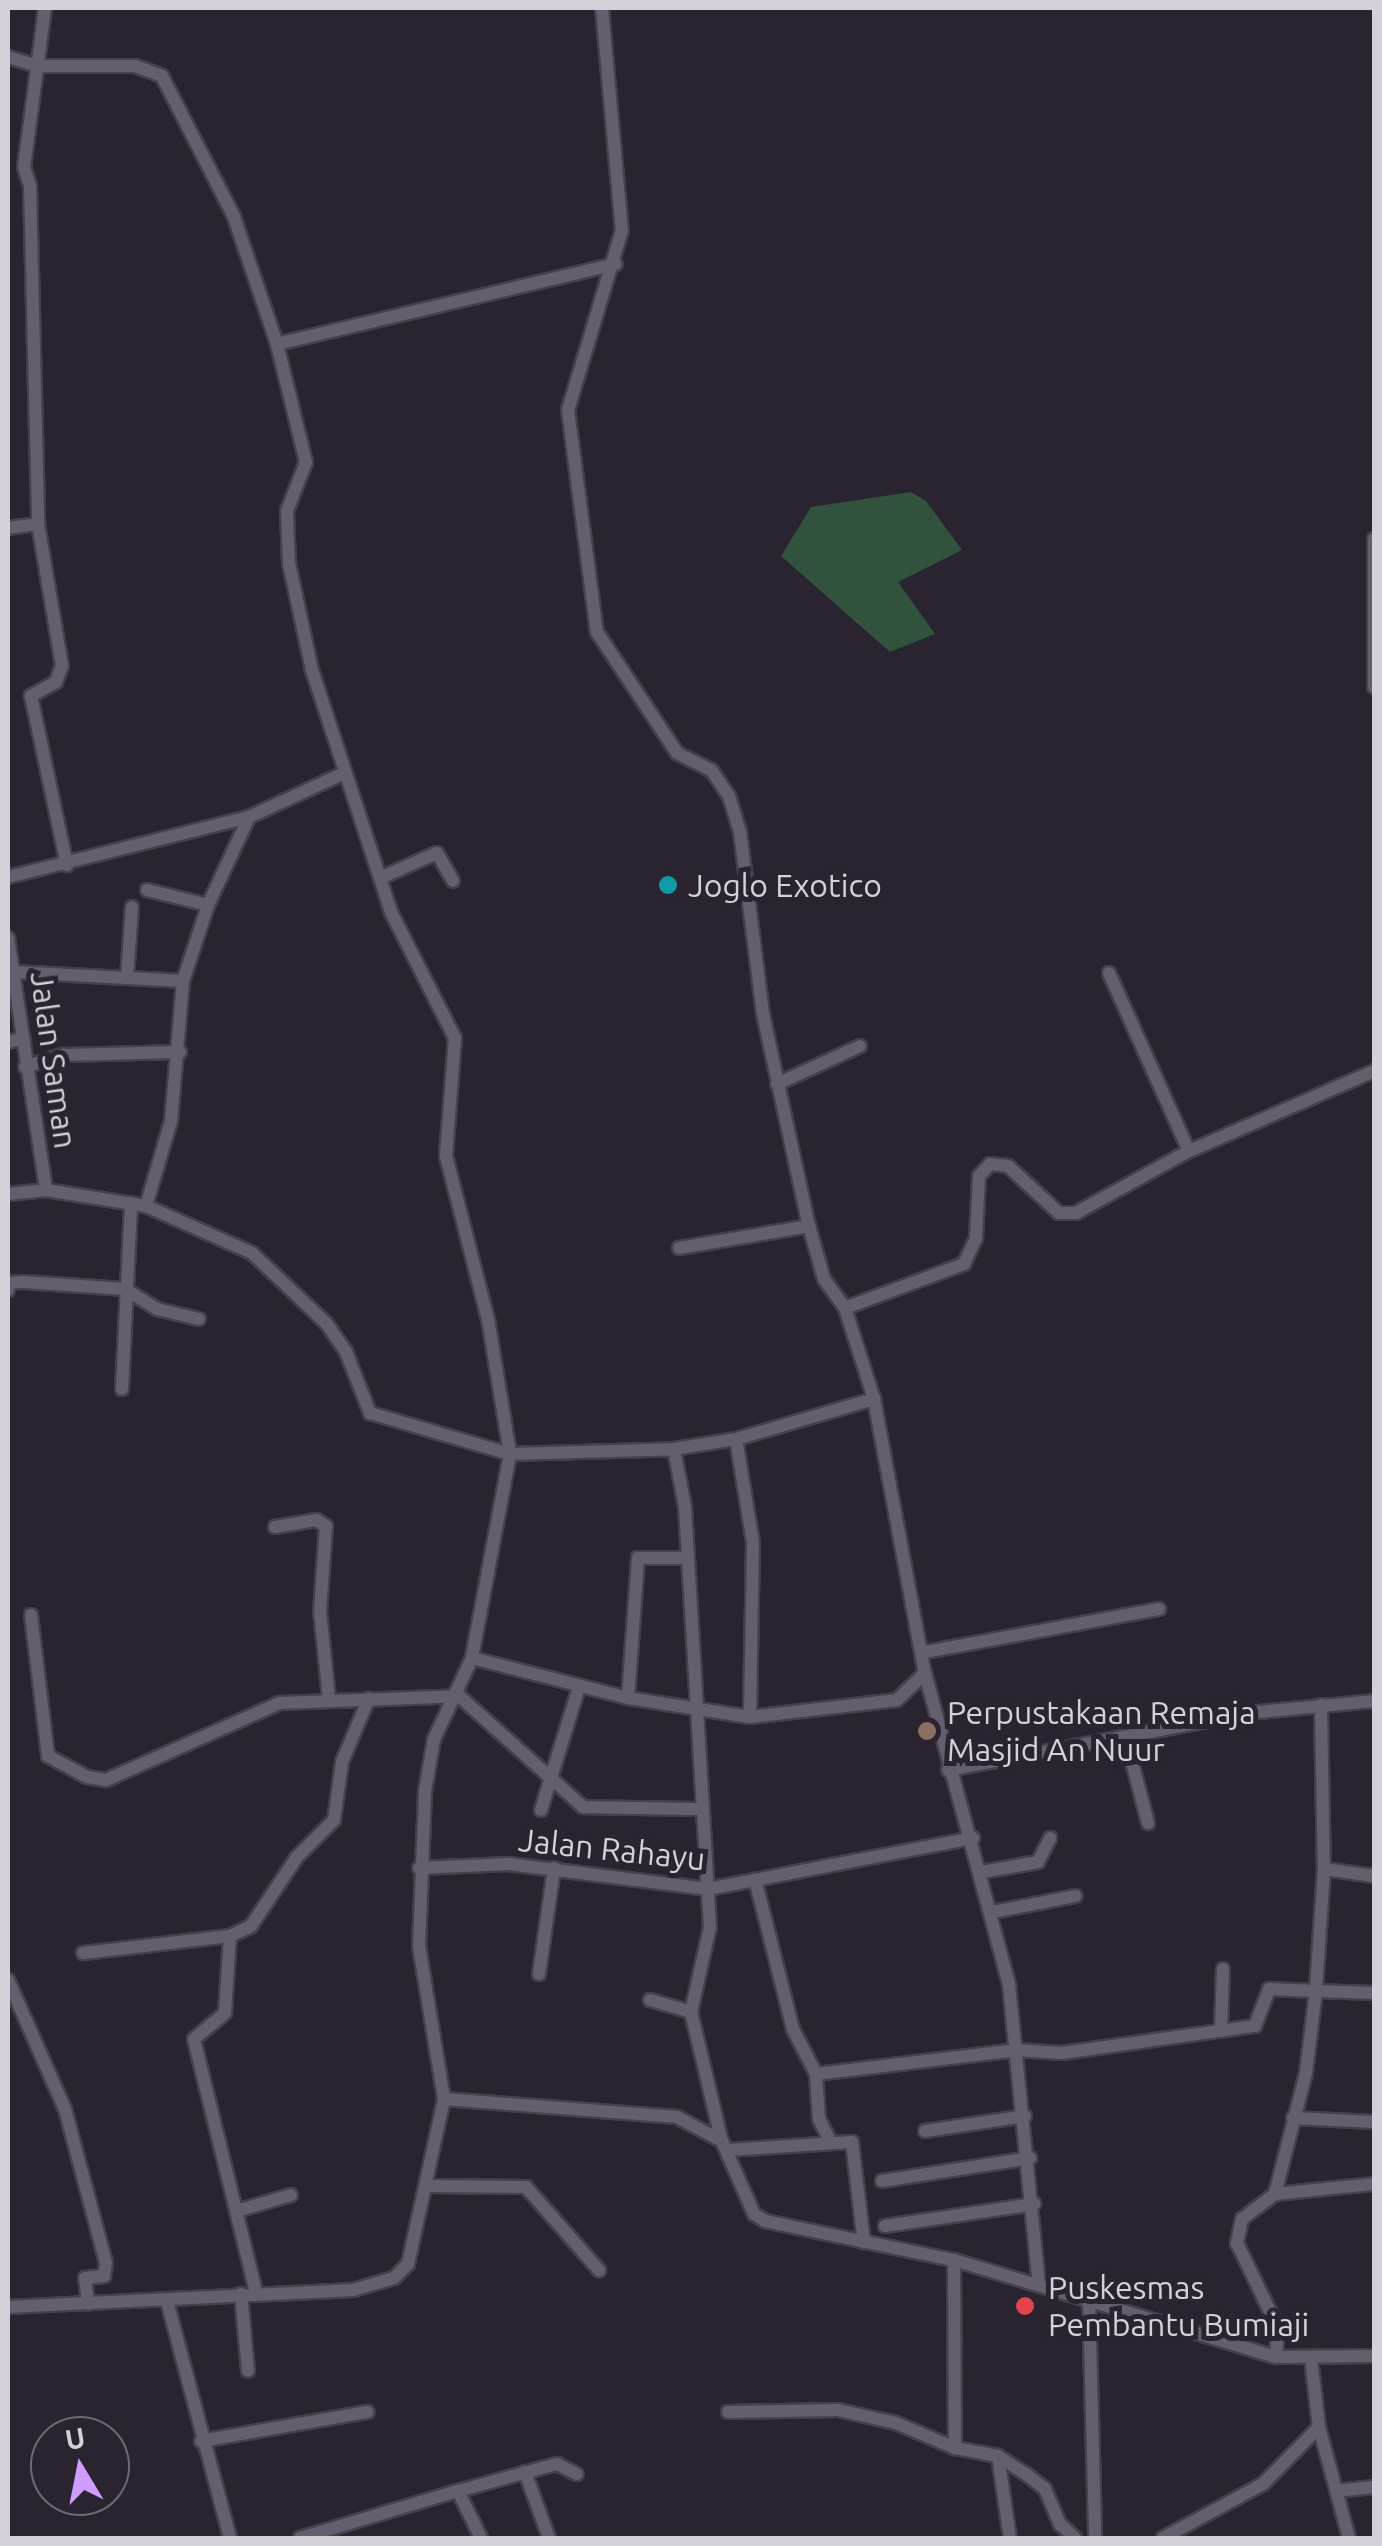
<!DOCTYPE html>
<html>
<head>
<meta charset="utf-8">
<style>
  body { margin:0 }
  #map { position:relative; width:1382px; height:2546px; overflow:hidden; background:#2a2431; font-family:Ubuntu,sans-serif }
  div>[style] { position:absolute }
  .green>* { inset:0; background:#31523d }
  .roads { filter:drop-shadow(2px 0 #45404b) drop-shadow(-2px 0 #45404b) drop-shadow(0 2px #45404b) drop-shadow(0 -2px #45404b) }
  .minor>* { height:12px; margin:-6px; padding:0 6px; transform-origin:6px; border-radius:6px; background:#655f6d }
  .dots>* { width:28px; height:28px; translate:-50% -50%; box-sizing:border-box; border:5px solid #2a2431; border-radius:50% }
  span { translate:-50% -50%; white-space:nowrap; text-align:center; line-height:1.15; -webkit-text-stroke:10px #2a2431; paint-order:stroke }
  .poi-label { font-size:32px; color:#d5d1d9 }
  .left { translate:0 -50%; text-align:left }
  .street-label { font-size:32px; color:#d5d1d9 }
  .frame { position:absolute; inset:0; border:10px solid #d5d1d9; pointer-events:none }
  .north { position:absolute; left:30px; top:2416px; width:100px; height:100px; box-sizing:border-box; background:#2a2431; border:2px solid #6e6974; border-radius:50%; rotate:350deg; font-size:28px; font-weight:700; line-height:40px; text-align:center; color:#d5d1d9 }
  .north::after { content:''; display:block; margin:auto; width:35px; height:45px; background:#d09dff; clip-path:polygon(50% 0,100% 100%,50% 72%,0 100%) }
</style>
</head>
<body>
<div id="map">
  <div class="green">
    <div style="clip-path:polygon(911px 492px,926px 501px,962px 550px,898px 582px,935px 634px,890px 652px,781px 556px,811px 507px)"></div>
  </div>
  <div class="roads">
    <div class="minor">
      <div style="left:45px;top:8px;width:160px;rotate:97.5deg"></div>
      <div style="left:24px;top:167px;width:20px;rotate:72deg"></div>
      <div style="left:30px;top:186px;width:338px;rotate:88.6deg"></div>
      <div style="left:38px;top:524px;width:144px;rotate:80.4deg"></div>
      <div style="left:62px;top:666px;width:17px;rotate:111deg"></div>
      <div style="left:56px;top:682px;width:29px;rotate:151deg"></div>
      <div style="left:31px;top:696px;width:173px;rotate:78deg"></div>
      <div style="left:602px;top:8px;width:223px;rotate:84.9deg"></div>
      <div style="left:622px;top:230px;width:188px;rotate:106.7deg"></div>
      <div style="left:568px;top:410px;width:224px;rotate:82.6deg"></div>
      <div style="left:597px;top:632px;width:145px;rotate:56.5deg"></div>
      <div style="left:677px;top:753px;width:39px;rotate:27deg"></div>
      <div style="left:712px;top:771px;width:30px;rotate:56deg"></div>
      <div style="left:729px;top:796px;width:38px;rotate:73deg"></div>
      <div style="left:740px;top:832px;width:183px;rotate:82.8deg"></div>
      <div style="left:763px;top:1014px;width:217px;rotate:77.8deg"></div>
      <div style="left:809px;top:1226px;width:55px;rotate:74.2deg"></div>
      <div style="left:824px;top:1279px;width:36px;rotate:54deg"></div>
      <div style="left:845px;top:1308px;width:96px;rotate:72.3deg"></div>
      <div style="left:8px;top:57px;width:30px;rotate:17deg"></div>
      <div style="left:37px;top:66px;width:98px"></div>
      <div style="left:135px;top:66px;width:29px;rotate:20deg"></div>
      <div style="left:162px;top:76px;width:158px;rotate:62.9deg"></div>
      <div style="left:234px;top:217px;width:134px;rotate:71.3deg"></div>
      <div style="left:277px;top:344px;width:348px;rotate:-13.3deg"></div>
      <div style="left:277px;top:344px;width:122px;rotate:76.2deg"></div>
      <div style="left:306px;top:462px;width:53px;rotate:111.2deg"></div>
      <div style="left:287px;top:511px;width:52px;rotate:87.8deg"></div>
      <div style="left:289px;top:563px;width:109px;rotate:77.9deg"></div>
      <div style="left:312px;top:670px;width:255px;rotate:71.9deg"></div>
      <div style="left:391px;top:912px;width:141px;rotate:63.1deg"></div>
      <div style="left:455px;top:1038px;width:118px;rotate:94.4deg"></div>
      <div style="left:446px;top:1156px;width:168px;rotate:75.6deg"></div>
      <div style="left:488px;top:1319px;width:137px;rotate:80.7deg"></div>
      <div style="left:510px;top:1454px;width:164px;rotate:-1.7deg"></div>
      <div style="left:674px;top:1449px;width:63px;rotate:-9.2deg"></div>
      <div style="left:736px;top:1439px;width:144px;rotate:-16.2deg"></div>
      <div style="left:874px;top:1399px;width:279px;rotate:79.5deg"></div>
      <div style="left:925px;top:1673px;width:323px;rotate:74.9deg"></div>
      <div style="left:1009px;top:1985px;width:301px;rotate:84.3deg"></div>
      <div style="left:8px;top:528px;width:30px;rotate:-8deg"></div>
      <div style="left:1374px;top:539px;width:148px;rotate:90deg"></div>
      <div style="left:8px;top:877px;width:248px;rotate:-14deg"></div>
      <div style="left:380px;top:878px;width:62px;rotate:-23.7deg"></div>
      <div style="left:437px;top:853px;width:32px;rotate:60deg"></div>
      <div style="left:147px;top:890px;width:63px;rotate:13.8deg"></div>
      <div style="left:8px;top:938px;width:255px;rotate:81.4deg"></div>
      <div style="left:14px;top:972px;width:169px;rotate:3deg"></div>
      <div style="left:1109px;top:973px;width:195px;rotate:65.8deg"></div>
      <div style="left:127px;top:978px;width:71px;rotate:-86deg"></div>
      <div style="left:8px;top:1042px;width:16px;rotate:-14deg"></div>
      <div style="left:25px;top:1067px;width:40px;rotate:-18deg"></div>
      <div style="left:63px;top:1055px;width:117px;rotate:-1.5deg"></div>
      <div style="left:777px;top:1084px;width:91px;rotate:-24.6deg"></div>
      <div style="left:8px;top:1194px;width:38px;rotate:-6deg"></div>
      <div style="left:46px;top:1190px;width:101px;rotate:9.1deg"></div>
      <div style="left:146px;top:1206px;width:116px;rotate:23.9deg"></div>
      <div style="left:252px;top:1253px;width:102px;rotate:43.4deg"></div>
      <div style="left:326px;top:1323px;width:35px;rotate:55deg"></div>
      <div style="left:346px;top:1352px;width:66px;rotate:68.5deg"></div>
      <div style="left:370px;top:1413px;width:146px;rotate:16.3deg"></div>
      <div style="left:510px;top:1454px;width:208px;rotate:100.6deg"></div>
      <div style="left:472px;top:1658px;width:89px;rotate:115.1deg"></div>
      <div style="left:434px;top:1739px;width:53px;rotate:99.8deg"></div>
      <div style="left:425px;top:1791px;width:155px;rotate:92.2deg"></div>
      <div style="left:419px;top:1946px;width:155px;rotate:80.7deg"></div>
      <div style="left:444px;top:2099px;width:169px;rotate:102.3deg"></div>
      <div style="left:408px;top:2264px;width:20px;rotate:135deg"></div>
      <div style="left:394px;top:2278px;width:43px;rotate:163.7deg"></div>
      <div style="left:353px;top:2290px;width:345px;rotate:177.2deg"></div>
      <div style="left:146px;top:1206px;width:89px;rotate:-73.6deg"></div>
      <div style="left:171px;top:1121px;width:141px;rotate:-85.1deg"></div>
      <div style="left:183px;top:981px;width:80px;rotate:-71.8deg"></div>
      <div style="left:208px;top:905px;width:97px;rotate:-65deg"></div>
      <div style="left:249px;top:817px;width:102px;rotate:-24.8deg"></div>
      <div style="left:679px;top:1248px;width:132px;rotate:-9.6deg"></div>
      <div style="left:8px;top:1290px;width:7px;rotate:-90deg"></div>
      <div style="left:8px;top:1283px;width:16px;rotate:-4deg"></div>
      <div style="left:24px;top:1282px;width:101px;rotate:4deg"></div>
      <div style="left:125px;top:1289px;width:38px;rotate:32deg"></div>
      <div style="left:157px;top:1309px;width:43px;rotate:13.4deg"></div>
      <div style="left:845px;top:1308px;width:127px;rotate:-20.3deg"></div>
      <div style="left:964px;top:1264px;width:29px;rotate:-65deg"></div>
      <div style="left:976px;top:1238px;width:62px;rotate:-87.2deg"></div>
      <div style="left:979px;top:1176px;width:16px;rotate:-47deg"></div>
      <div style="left:990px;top:1164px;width:18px;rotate:6deg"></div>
      <div style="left:1008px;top:1166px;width:69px;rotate:42.7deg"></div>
      <div style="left:1059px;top:1213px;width:17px"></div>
      <div style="left:1076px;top:1213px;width:129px;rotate:-28.8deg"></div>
      <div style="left:1189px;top:1151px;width:202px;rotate:-23.4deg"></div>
      <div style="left:122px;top:1389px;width:186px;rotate:-87.2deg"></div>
      <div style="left:736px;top:1439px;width:105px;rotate:80.7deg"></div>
      <div style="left:753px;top:1543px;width:174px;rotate:91deg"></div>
      <div style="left:674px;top:1449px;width:59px;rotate:79.3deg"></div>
      <div style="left:685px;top:1507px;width:421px;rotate:86.6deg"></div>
      <div style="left:710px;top:1927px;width:87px;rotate:102.6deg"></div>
      <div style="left:691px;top:2012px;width:130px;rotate:76.6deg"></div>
      <div style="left:275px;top:1527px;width:42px;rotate:-9.7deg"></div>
      <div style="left:316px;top:1520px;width:12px;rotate:31deg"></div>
      <div style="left:326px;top:1526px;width:85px;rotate:94deg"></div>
      <div style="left:320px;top:1611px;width:87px;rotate:84.1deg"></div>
      <div style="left:31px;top:1615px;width:142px;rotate:83.1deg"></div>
      <div style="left:48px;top:1756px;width:44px;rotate:28.3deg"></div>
      <div style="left:87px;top:1777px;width:19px;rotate:9deg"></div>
      <div style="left:106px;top:1780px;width:190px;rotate:-23.9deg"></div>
      <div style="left:280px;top:1703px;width:179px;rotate:-2.2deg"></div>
      <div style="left:459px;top:1696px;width:166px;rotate:41.8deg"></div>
      <div style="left:583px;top:1807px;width:119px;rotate:1deg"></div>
      <div style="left:925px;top:1652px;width:238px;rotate:-10.4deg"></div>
      <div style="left:472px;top:1658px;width:161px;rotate:14.4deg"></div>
      <div style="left:628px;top:1698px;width:123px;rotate:8.9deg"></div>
      <div style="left:750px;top:1717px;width:148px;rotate:-6.6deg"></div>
      <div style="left:897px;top:1700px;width:39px;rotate:-44deg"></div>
      <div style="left:628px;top:1698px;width:140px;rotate:-85.9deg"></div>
      <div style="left:638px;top:1558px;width:50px"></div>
      <div style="left:1321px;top:1705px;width:164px;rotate:89deg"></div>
      <div style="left:1324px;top:1869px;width:50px;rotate:8deg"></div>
      <div style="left:1126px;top:1739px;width:87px;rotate:75.3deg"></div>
      <div style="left:948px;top:1770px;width:306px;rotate:-10.7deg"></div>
      <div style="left:1249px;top:1713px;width:126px;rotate:-5.5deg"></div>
      <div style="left:541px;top:1810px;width:129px;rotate:-72.8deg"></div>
      <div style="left:419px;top:1868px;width:89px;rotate:-2.6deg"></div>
      <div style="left:508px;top:1864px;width:202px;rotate:7.1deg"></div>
      <div style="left:708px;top:1889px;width:270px;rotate:-10.9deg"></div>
      <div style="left:1324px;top:1869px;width:122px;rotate:93.8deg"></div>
      <div style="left:1316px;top:1991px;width:58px;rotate:2deg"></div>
      <div style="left:982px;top:1872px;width:57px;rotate:-10.1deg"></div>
      <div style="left:1038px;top:1862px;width:27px;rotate:-63deg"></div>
      <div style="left:756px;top:1883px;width:151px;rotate:75.8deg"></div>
      <div style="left:793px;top:2029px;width:51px;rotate:62.9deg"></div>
      <div style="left:816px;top:2074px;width:201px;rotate:-6.8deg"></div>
      <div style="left:1016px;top:2050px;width:46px;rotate:3.7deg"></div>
      <div style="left:1062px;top:2053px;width:195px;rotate:-8deg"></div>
      <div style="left:1255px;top:2026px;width:40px;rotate:-69deg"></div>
      <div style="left:1269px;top:1989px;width:47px;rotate:2.4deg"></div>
      <div style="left:1316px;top:1991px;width:83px;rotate:97deg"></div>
      <div style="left:1306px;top:2073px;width:125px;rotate:104.4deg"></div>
      <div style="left:1275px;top:2194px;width:100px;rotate:-5.8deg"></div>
      <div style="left:993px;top:1912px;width:84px;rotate:-11deg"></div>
      <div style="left:83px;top:1953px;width:148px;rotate:-6.6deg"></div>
      <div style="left:539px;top:1974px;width:107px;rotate:-81.9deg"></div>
      <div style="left:8px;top:1980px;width:141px;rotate:66.2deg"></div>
      <div style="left:65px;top:2109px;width:159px;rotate:75.1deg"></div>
      <div style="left:106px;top:2263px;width:13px;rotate:99deg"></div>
      <div style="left:104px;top:2276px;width:19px;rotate:174deg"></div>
      <div style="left:85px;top:2278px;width:26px;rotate:83deg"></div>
      <div style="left:650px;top:2000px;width:43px;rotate:16.3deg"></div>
      <div style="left:1221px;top:2031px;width:62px;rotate:-88.2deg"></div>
      <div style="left:816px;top:2074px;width:45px;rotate:86.2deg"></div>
      <div style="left:819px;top:2119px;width:22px;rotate:63deg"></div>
      <div style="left:444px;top:2099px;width:234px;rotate:4.4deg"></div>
      <div style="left:677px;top:2117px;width:51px;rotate:28.1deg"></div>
      <div style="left:722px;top:2141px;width:80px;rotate:66.3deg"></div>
      <div style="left:754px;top:2214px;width:13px;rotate:32deg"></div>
      <div style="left:765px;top:2221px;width:193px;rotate:11.7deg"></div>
      <div style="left:954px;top:2260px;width:336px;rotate:16.8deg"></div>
      <div style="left:1276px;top:2357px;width:98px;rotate:-0.6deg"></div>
      <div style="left:1293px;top:2118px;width:81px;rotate:2.8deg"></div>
      <div style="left:925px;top:2131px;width:101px;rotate:-8.5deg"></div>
      <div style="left:728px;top:2150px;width:124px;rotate:-3.7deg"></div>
      <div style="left:852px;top:2142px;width:101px;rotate:83.2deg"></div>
      <div style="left:882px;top:2181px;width:150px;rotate:-8.8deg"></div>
      <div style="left:428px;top:2186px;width:98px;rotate:0.6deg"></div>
      <div style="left:526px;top:2187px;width:111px;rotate:48.7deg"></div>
      <div style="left:1275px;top:2194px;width:41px;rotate:142.9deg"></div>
      <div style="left:1242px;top:2219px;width:25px;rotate:102deg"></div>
      <div style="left:1237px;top:2243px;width:94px;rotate:64.2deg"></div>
      <div style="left:1278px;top:2328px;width:29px;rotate:94deg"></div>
      <div style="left:240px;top:2210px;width:53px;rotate:-16.4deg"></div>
      <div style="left:885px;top:2226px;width:151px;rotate:-8.4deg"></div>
      <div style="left:954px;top:2260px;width:188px;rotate:89.7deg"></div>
      <div style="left:955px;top:2448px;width:44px;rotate:10.5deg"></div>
      <div style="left:998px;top:2456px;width:33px;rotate:33deg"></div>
      <div style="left:1026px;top:2474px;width:24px;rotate:38deg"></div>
      <div style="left:1045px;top:2489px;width:38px;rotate:67deg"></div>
      <div style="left:1060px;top:2524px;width:21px;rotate:43deg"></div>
      <div style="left:256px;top:2292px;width:260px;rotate:-103.8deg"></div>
      <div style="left:194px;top:2039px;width:40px;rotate:-40deg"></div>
      <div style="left:225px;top:2013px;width:77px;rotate:-86.3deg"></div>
      <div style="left:230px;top:1936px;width:23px;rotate:-25deg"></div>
      <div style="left:251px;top:1926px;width:83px;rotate:-56.3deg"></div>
      <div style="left:297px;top:1857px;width:52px;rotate:-45deg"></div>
      <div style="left:334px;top:1820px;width:59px;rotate:-82.1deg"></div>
      <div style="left:342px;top:1762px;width:69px;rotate:-67.1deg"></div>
      <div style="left:241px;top:2294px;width:77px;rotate:84.8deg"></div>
      <div style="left:167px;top:2301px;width:245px;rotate:75.1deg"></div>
      <div style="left:1089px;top:2301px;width:237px;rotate:88.5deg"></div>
      <div style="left:728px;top:2412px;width:110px;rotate:-1deg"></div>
      <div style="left:838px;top:2410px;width:59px;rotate:12.6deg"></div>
      <div style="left:896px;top:2423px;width:64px;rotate:23deg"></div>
      <div style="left:1319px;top:2427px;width:115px;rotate:74.9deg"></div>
      <div style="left:201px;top:2441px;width:169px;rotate:-9.9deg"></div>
      <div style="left:998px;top:2456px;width:83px;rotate:81.7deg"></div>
      <div style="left:525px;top:2472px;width:70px;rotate:70deg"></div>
      <div style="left:458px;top:2491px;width:103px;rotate:-15.3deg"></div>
      <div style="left:557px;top:2464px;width:22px;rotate:27deg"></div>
      <div style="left:1336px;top:2491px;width:38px;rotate:-6deg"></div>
      <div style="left:300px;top:2538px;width:165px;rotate:-16.6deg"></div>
      <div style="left:458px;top:2491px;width:52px;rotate:63.9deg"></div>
      <div style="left:1163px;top:2538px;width:114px;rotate:-28.4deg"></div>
      <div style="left:1263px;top:2484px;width:80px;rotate:-45.5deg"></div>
      <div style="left:1319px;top:2427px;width:69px;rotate:-96.6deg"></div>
    </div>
  </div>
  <div class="dots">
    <div style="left:668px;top:885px;background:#0f9aa8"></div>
    <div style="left:927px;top:1731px;background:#8d6e63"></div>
    <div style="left:1025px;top:2306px;background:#e0444e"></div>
  </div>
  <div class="poi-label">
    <span class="left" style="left:688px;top:885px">Joglo Exotico</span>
    <span class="left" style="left:947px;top:1731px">Perpustakaan Remaja<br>Masjid An Nuur</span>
    <span class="left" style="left:1048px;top:2306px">Puskesmas<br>Pembantu Bumiaji</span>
  </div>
  <div class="street-label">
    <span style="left:54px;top:1060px;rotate:82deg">Jalan Saman</span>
    <span style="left:612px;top:1849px;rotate:6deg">Jalan Rahayu</span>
  </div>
  <div class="frame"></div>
  <div class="north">U</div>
</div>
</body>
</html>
